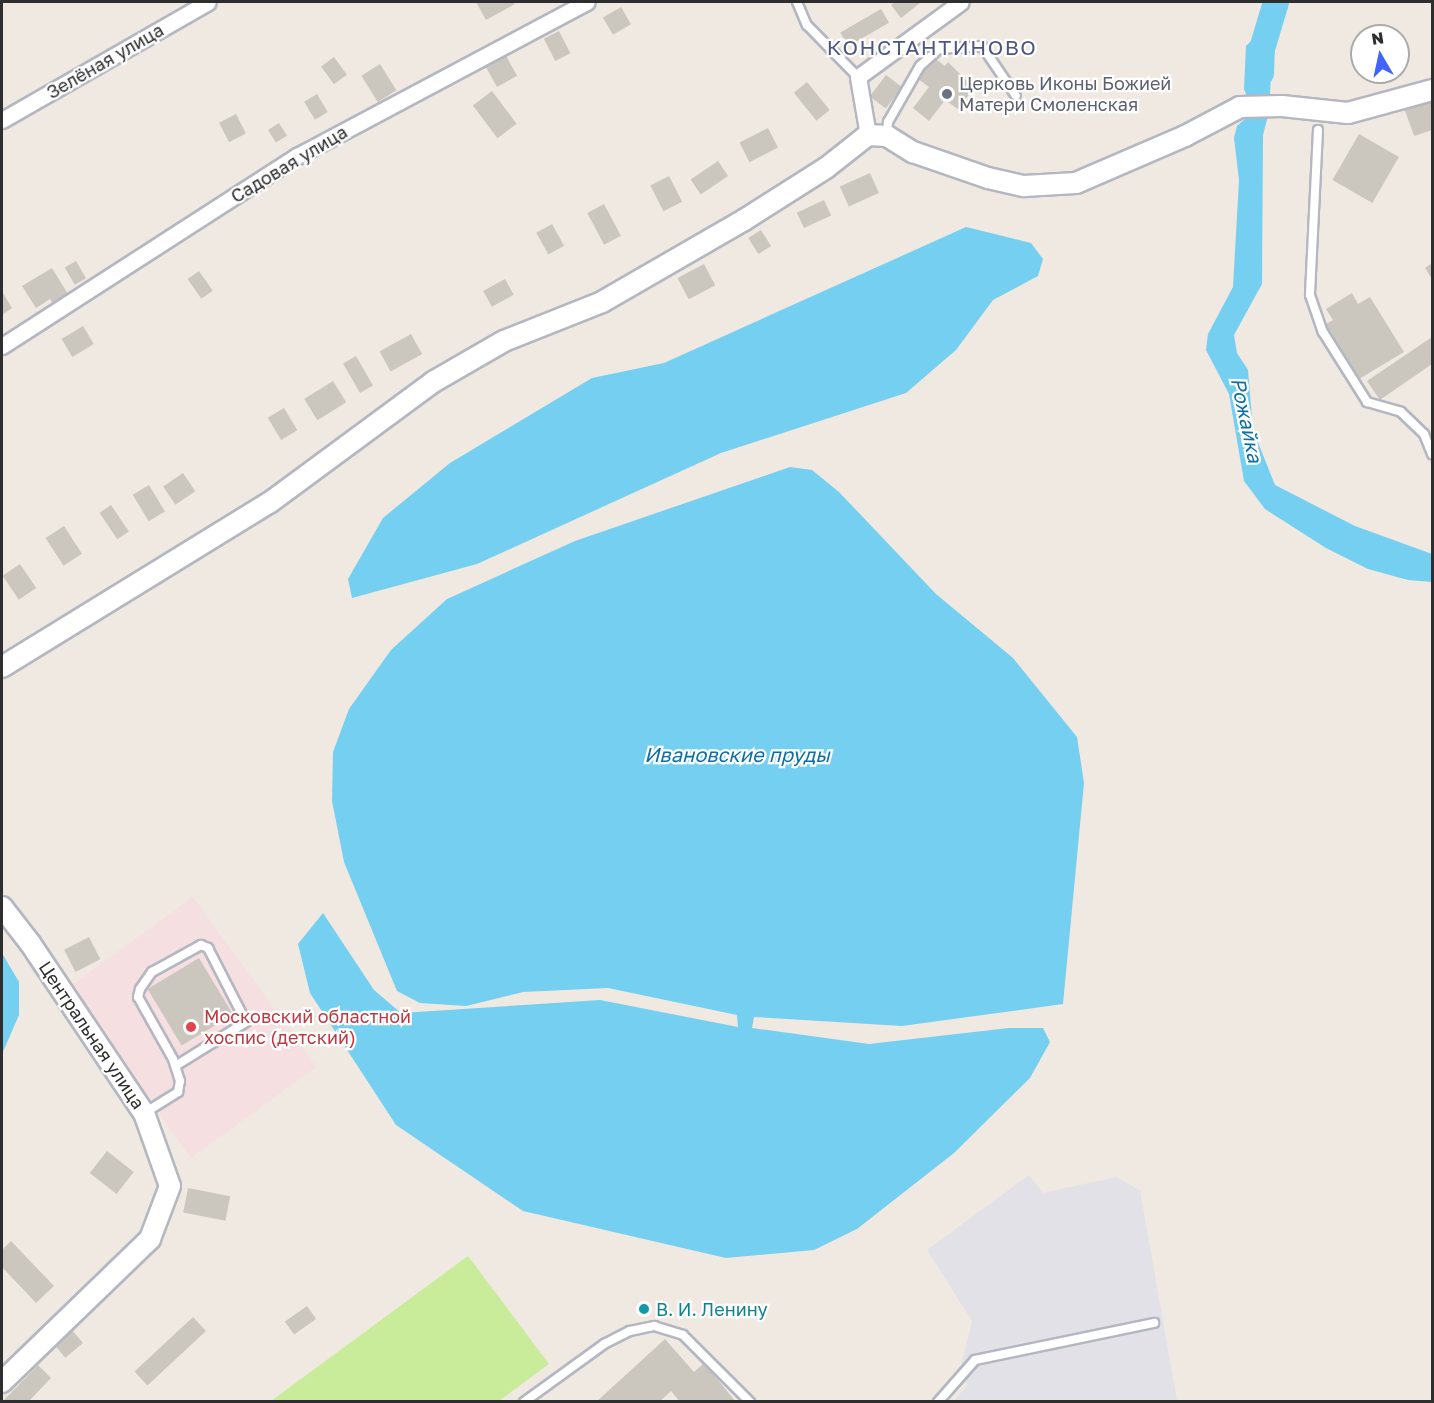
<!DOCTYPE html>
<html>
<head>
<meta charset="utf-8">
<style>
  body { margin:0 }
  #map { position:relative; width:1434px; height:1403px; overflow:hidden; background:#efe9e1; font-family:"Golos Text",sans-serif }
  div>[style] { position:absolute }
  .industrial>* { inset:0; background:#e3e1e8 }
  .medical>* { inset:0; background:#f5dfe0; transform-origin:0 0 }
  .pitch>* { inset:0; background:#c9ec9a }
  .water>* { inset:0; background:#75cff0 }
  .river>* { height:26px; margin:-13px; padding:0 13px; transform-origin:13px; border-radius:13px; background:#75cff0 }
  .building>* { inset:0; background:#cbc7bf; transform-origin:0 0 }
  .roads { filter:drop-shadow(2px 0 #b4b7c1) drop-shadow(-2px 0 #b4b7c1) drop-shadow(0 2px #b4b7c1) drop-shadow(0 -2px #b4b7c1) }
  .service>* { height:8px; margin:-4px; padding:0 4px; transform-origin:4px; border-radius:4px; background:#fff }
  .minor>* { height:15px; margin:-7.5px; padding:0 7.5px; transform-origin:7.5px; border-radius:7.5px; background:#fff }
  .tertiary>* { height:20px; margin:-10px; padding:0 10px; transform-origin:10px; border-radius:10px; background:#fff }
  .dots>* { width:16px; height:16px; translate:-50% -50%; box-sizing:border-box; border:3px solid #fff; border-radius:50% }
  span { translate:-50% -50%; white-space:nowrap; text-align:center; line-height:1.15; -webkit-text-stroke:4.5px #fff; paint-order:stroke }
  .street-label { font-size:18px; color:#2e2e2e }
  .worship-label { font-size:18px; color:#5b616d }
  .left { translate:0 -50%; text-align:left }
  .health-label { font-size:18px; color:#be3a42 }
  .culture-label { font-size:18px; color:#0d838f }
  .water-label { font-size:20px; color:#0d6fa3; font-style:italic }
  .quarter-label { font-size:21px; color:#4d5680; letter-spacing:1.5px }
  .frame { position:absolute; inset:0; border:3px solid #2e2e2e; pointer-events:none }
  .north { position:absolute; left:1350px; top:24px; width:60px; height:60px; box-sizing:border-box; background:#fff; border:2px solid #ababab; border-radius:50%; rotate:351deg; font-size:16px; font-weight:700; line-height:24px; text-align:center; color:#2e2e2e }
  .north::after { content:''; display:block; margin:auto; width:21px; height:27px; background:#4264fb; clip-path:polygon(50% 0,100% 100%,50% 72%,0 100%) }
</style>
</head>
<body>
<div id="map">
  <div class="industrial">
    <div style="clip-path:polygon(1029px 1175px,1043px 1193px,1116px 1177px,1140px 1190px,1177px 1401px,953px 1401px,968px 1385px,960px 1372px,972px 1321px,927px 1250px)"></div>
  </div>
  <div class="medical">
    <div style="left:193px;top:897px;width:210px;height:155px;rotate:54deg"></div>
  </div>
  <div class="pitch">
    <div style="clip-path:polygon(468px 1256px,549px 1364px,499px 1401px,271px 1401px)"></div>
  </div>
  <div class="water">
    <div style="clip-path:polygon(1253px 39px,1269px 39px,1272px 57px,1269px 112px,1263px 135px,1262px 284px,1234px 335px,1237px 353px,1248px 370px,1253px 430px,1275px 485px,1355px 526px,1432px 554px,1432px 582px,1408px 580px,1368px 569px,1326px 548px,1265px 509px,1244px 481px,1229px 394px,1206px 350px,1208px 334px,1233px 287px,1239px 180px,1234px 138px,1237px 126px,1246px 118px,1249px 102px,1244px 89px,1246px 46px)"></div>
    <div style="clip-path:polygon(966px 227px,1031px 243px,1043px 259px,1038px 276px,993px 300px,956px 350px,906px 393px,721px 453px,477px 564px,352px 598px,348px 579px,383px 518px,450px 463px,592px 378px,664px 363px)"></div>
    <div style="clip-path:polygon(790px 467px,812px 470px,839px 492px,936px 594px,1013px 658px,1077px 737px,1084px 783px,1063px 1004px,902px 1026px,754px 1017px,752px 1028px,869px 1044px,1009px 1028px,1043px 1028px,1050px 1042px,1030px 1078px,954px 1153px,857px 1229px,814px 1250px,726px 1258px,523px 1211px,396px 1125px,310px 993px,298px 944px,323px 913px,374px 990px,401px 1013px,600px 1000px,738px 1027px,737px 1015px,608px 988px,523px 992px,466px 1006px,420px 1003px,397px 991px,344px 862px,332px 801px,333px 752px,349px 709px,391px 650px,447px 599px,575px 541px)"></div>
    <div style="clip-path:polygon(2px 953px,19px 982px,19px 1015px,2px 1054px)"></div>
  </div>
  <div class="river">
    <div style="left:1261px;top:73px;width:24px;rotate:-88deg"></div>
    <div style="left:1262px;top:49px;width:49px;rotate:-73.4deg"></div>
  </div>
  <div class="building">
    <div style="clip-path:polygon(476px 2px,513px 2px,515px 4px,486px 20px)"></div>
    <div style="clip-path:polygon(895px 2px,919px 2px,920px 3px,901px 18px,891px 5px)"></div>
    <div style="left:621px;top:7px;width:20px;height:21px;rotate:60deg"></div>
    <div style="left:881px;top:9px;width:16px;height:47px;rotate:60deg"></div>
    <div style="left:559px;top:31px;width:25px;height:17px;rotate:63deg"></div>
    <div style="left:505px;top:54px;width:25px;height:23px;rotate:61deg"></div>
    <div style="left:334px;top:57px;width:22px;height:16px;rotate:54deg"></div>
    <div style="clip-path:polygon(933px 57px,945px 66px,948px 62px,974px 88px,958px 109px,945px 100px,929px 121px,913px 108px,929px 87px,917px 78px)"></div>
    <div style="left:380px;top:64px;width:31px;height:22px;rotate:58deg"></div>
    <div style="clip-path:polygon(1372px 72px,1393px 72px,1394px 76px,1374px 80px)"></div>
    <div style="left:886px;top:75px;width:20px;height:27px;rotate:37deg"></div>
    <div style="left:807px;top:82px;width:36px;height:17px;rotate:51deg"></div>
    <div style="left:492px;top:91px;width:41px;height:24px;rotate:53deg"></div>
    <div style="left:317px;top:94px;width:21px;height:15px;rotate:59deg"></div>
    <div style="clip-path:polygon(1432px 99px,1432px 130px,1414px 136px,1404px 108px)"></div>
    <div style="left:236px;top:114px;width:22px;height:19px;rotate:63deg"></div>
    <div style="left:279px;top:123px;width:15px;height:13px;rotate:58deg"></div>
    <div style="left:768px;top:128px;width:22px;height:32px;rotate:63deg"></div>
    <div style="left:1359px;top:134px;width:46px;height:53px;rotate:30deg"></div>
    <div style="left:718px;top:161px;width:18px;height:33px;rotate:56deg"></div>
    <div style="left:870px;top:173px;width:22px;height:33px;rotate:66deg"></div>
    <div style="left:669px;top:176px;width:29px;height:21px;rotate:63deg"></div>
    <div style="left:824px;top:200px;width:17px;height:30px;rotate:65deg"></div>
    <div style="left:604px;top:204px;width:36px;height:19px;rotate:62deg"></div>
    <div style="left:552px;top:224px;width:25px;height:18px;rotate:61deg"></div>
    <div style="left:761px;top:230px;width:19px;height:15px;rotate:58deg"></div>
    <div style="left:76px;top:261px;width:20px;height:13px;rotate:60deg"></div>
    <div style="clip-path:polygon(1432px 263px,1432px 279px,1425px 268px)"></div>
    <div style="left:704px;top:264px;width:24px;height:30px;rotate:62deg"></div>
    <div style="clip-path:polygon(52px 268px,69px 296px,54px 306px,50px 299px,36px 308px,22px 286px)"></div>
    <div style="left:199px;top:271px;width:24px;height:14px;rotate:55deg"></div>
    <div style="left:505px;top:279px;width:18px;height:25px;rotate:61deg"></div>
    <div style="clip-path:polygon(3px 293px,12px 308px,2px 315px,2px 294px)"></div>
    <div style="clip-path:polygon(1352px 293px,1358px 304px,1370px 297px,1404px 352px,1359px 379px,1326px 324px,1333px 320px,1326px 309px)"></div>
    <div style="left:83px;top:326px;width:21px;height:25px;rotate:59deg"></div>
    <div style="left:411px;top:334px;width:23px;height:36px;rotate:61deg"></div>
    <div style="clip-path:polygon(1432px 337px,1432px 364px,1380px 400px,1367px 381px)"></div>
    <div style="left:356px;top:356px;width:34px;height:15px;rotate:60deg"></div>
    <div style="left:333px;top:381px;width:25px;height:34px;rotate:58deg"></div>
    <div style="left:284px;top:408px;width:26px;height:19px;rotate:59deg"></div>
    <div style="left:183px;top:473px;width:22px;height:24px;rotate:56deg"></div>
    <div style="left:149px;top:485px;width:31px;height:19px;rotate:59deg"></div>
    <div style="left:111px;top:505px;width:32px;height:14px;rotate:56deg"></div>
    <div style="left:64px;top:526px;width:33px;height:22px;rotate:57deg"></div>
    <div style="left:20px;top:564px;width:29px;height:21px;rotate:56deg"></div>
    <div style="left:89px;top:937px;width:25px;height:28px;rotate:63deg"></div>
    <div style="left:199px;top:958px;width:66px;height:60px;rotate:59deg"></div>
    <div style="left:107px;top:1151px;width:34px;height:28px;rotate:38deg"></div>
    <div style="left:188px;top:1188px;width:43px;height:25px;rotate:11deg"></div>
    <div style="clip-path:polygon(11px 1241px,54px 1286px,36px 1303px,2px 1267px,2px 1250px)"></div>
    <div style="left:307px;top:1306px;width:16px;height:27px;rotate:55deg"></div>
    <div style="left:193px;top:1317px;width:19px;height:80px;rotate:47deg"></div>
    <div style="left:72px;top:1330px;width:17px;height:23px;rotate:50deg"></div>
    <div style="clip-path:polygon(665px 1339px,694px 1372px,704px 1363px,736px 1402px,680px 1402px,671px 1391px,659px 1402px,596px 1402px)"></div>
    <div style="clip-path:polygon(38px 1365px,51px 1378px,28px 1402px,2px 1402px)"></div>
  </div>
  <div class="roads">
    <div class="service">
      <div style="left:797px;top:2px;width:25px;rotate:67deg"></div>
      <div style="left:807px;top:25px;width:73px;rotate:45.6deg"></div>
      <div style="left:1318px;top:130px;width:165px;rotate:92.8deg"></div>
      <div style="left:1310px;top:295px;width:39px;rotate:71deg"></div>
      <div style="left:1323px;top:332px;width:83px;rotate:57.8deg"></div>
      <div style="left:1367px;top:402px;width:35px;rotate:16deg"></div>
      <div style="left:1401px;top:412px;width:32px;rotate:44deg"></div>
      <div style="left:1424px;top:434px;width:22px;rotate:68deg"></div>
      <div style="left:887px;top:135px;width:13px;rotate:-86deg"></div>
      <div style="left:888px;top:122px;width:64px;rotate:-60.3deg"></div>
      <div style="left:920px;top:66px;width:25px;rotate:-42deg"></div>
      <div style="left:939px;top:49px;width:43px;rotate:-4deg"></div>
      <div style="left:982px;top:46px;width:60px;rotate:55.8deg"></div>
      <div style="left:146px;top:1112px;width:38px;rotate:-32deg"></div>
      <div style="left:178px;top:1092px;width:11px;rotate:-80deg"></div>
      <div style="left:180px;top:1081px;width:23px;rotate:-108deg"></div>
      <div style="left:173px;top:1059px;width:71px;rotate:-119.4deg"></div>
      <div style="left:138px;top:997px;width:8px;rotate:-76deg"></div>
      <div style="left:140px;top:989px;width:21px;rotate:-55deg"></div>
      <div style="left:152px;top:972px;width:56px;rotate:-28.9deg"></div>
      <div style="left:201px;top:945px;width:8px;rotate:23deg"></div>
      <div style="left:208px;top:948px;width:83px;rotate:62.8deg"></div>
      <div style="left:246px;top:1022px;width:81px;rotate:148.1deg"></div>
      <div style="left:524px;top:1402px;width:99px;rotate:-35.9deg"></div>
      <div style="left:604px;top:1344px;width:29px;rotate:-27deg"></div>
      <div style="left:630px;top:1331px;width:25px;rotate:-12deg"></div>
      <div style="left:654px;top:1326px;width:30px;rotate:17deg"></div>
      <div style="left:683px;top:1335px;width:95px;rotate:45deg"></div>
      <div style="left:938px;top:1402px;width:56px;rotate:-48.6deg"></div>
      <div style="left:975px;top:1360px;width:183px;rotate:-11.7deg"></div>
    </div>
    <div class="minor">
      <div style="left:2px;top:120px;width:237px;rotate:-29.8deg"></div>
      <div style="left:868px;top:135px;width:59px;rotate:-99.8deg"></div>
      <div style="left:858px;top:77px;width:127px;rotate:-36.1deg"></div>
      <div style="left:2px;top:346px;width:351px;rotate:-32.8deg"></div>
      <div style="left:297px;top:156px;width:328px;rotate:-28deg"></div>
    </div>
    <div class="tertiary">
      <div style="left:2px;top:667px;width:313px;rotate:-31.6deg"></div>
      <div style="left:269px;top:503px;width:204px;rotate:-36.4deg"></div>
      <div style="left:433px;top:382px;width:82px;rotate:-30deg"></div>
      <div style="left:504px;top:341px;width:105px;rotate:-21.7deg"></div>
      <div style="left:602px;top:302px;width:164px;rotate:-30deg"></div>
      <div style="left:744px;top:220px;width:97px;rotate:-32.4deg"></div>
      <div style="left:826px;top:168px;width:53px;rotate:-38.2deg"></div>
      <div style="left:868px;top:135px;width:19px;rotate:3deg"></div>
      <div style="left:887px;top:136px;width:31px;rotate:32deg"></div>
      <div style="left:913px;top:152px;width:79px;rotate:19.1deg"></div>
      <div style="left:988px;top:178px;width:37px;rotate:13deg"></div>
      <div style="left:1024px;top:186px;width:52px;rotate:-3.3deg"></div>
      <div style="left:1076px;top:183px;width:119px;rotate:-23.3deg"></div>
      <div style="left:1185px;top:136px;width:62px;rotate:-27.8deg"></div>
      <div style="left:1240px;top:107px;width:42px;rotate:-1.4deg"></div>
      <div style="left:1282px;top:106px;width:66px;rotate:6.1deg"></div>
      <div style="left:1348px;top:113px;width:87px;rotate:-15.3deg"></div>
      <div style="left:2px;top:907px;width:46px;rotate:52.1deg"></div>
      <div style="left:30px;top:943px;width:205px;rotate:56.2deg"></div>
      <div style="left:144px;top:1113px;width:77px;rotate:70.4deg"></div>
      <div style="left:170px;top:1186px;width:57px;rotate:110.7deg"></div>
      <div style="left:150px;top:1239px;width:206px;rotate:136deg"></div>
    </div>
  </div>
  <div class="dots">
    <div style="left:947px;top:94px;background:#6b7280"></div>
    <div style="left:191px;top:1027px;background:#e0444e"></div>
    <div style="left:644px;top:1309px;background:#0f9aa8"></div>
  </div>
  <div class="street-label">
    <span style="left:105px;top:61px;rotate:-30deg">Зелёная улица</span>
    <span style="left:289px;top:164px;rotate:-31deg">Садовая улица</span>
    <span style="left:92px;top:1035px;rotate:56deg">Центральная улица</span>
  </div>
  <div class="worship-label">
    <span class="left" style="left:959px;top:94px">Церковь Иконы Божией<br>Матери Смоленская</span>
  </div>
  <div class="health-label">
    <span class="left" style="left:204px;top:1027px">Московский областной<br>хоспис (детский)</span>
  </div>
  <div class="culture-label">
    <span class="left" style="left:656px;top:1309px">В. И. Ленину</span>
  </div>
  <div class="water-label">
    <span style="left:1247px;top:420px;rotate:78deg">Рожайка</span>
    <span style="left:737px;top:754px">Ивановские пруды</span>
  </div>
  <div class="quarter-label">
    <span style="left:932px;top:47px">КОНСТАНТИНОВО</span>
  </div>
  <div class="frame"></div>
  <div class="north">N</div>
</div>
</body>
</html>
